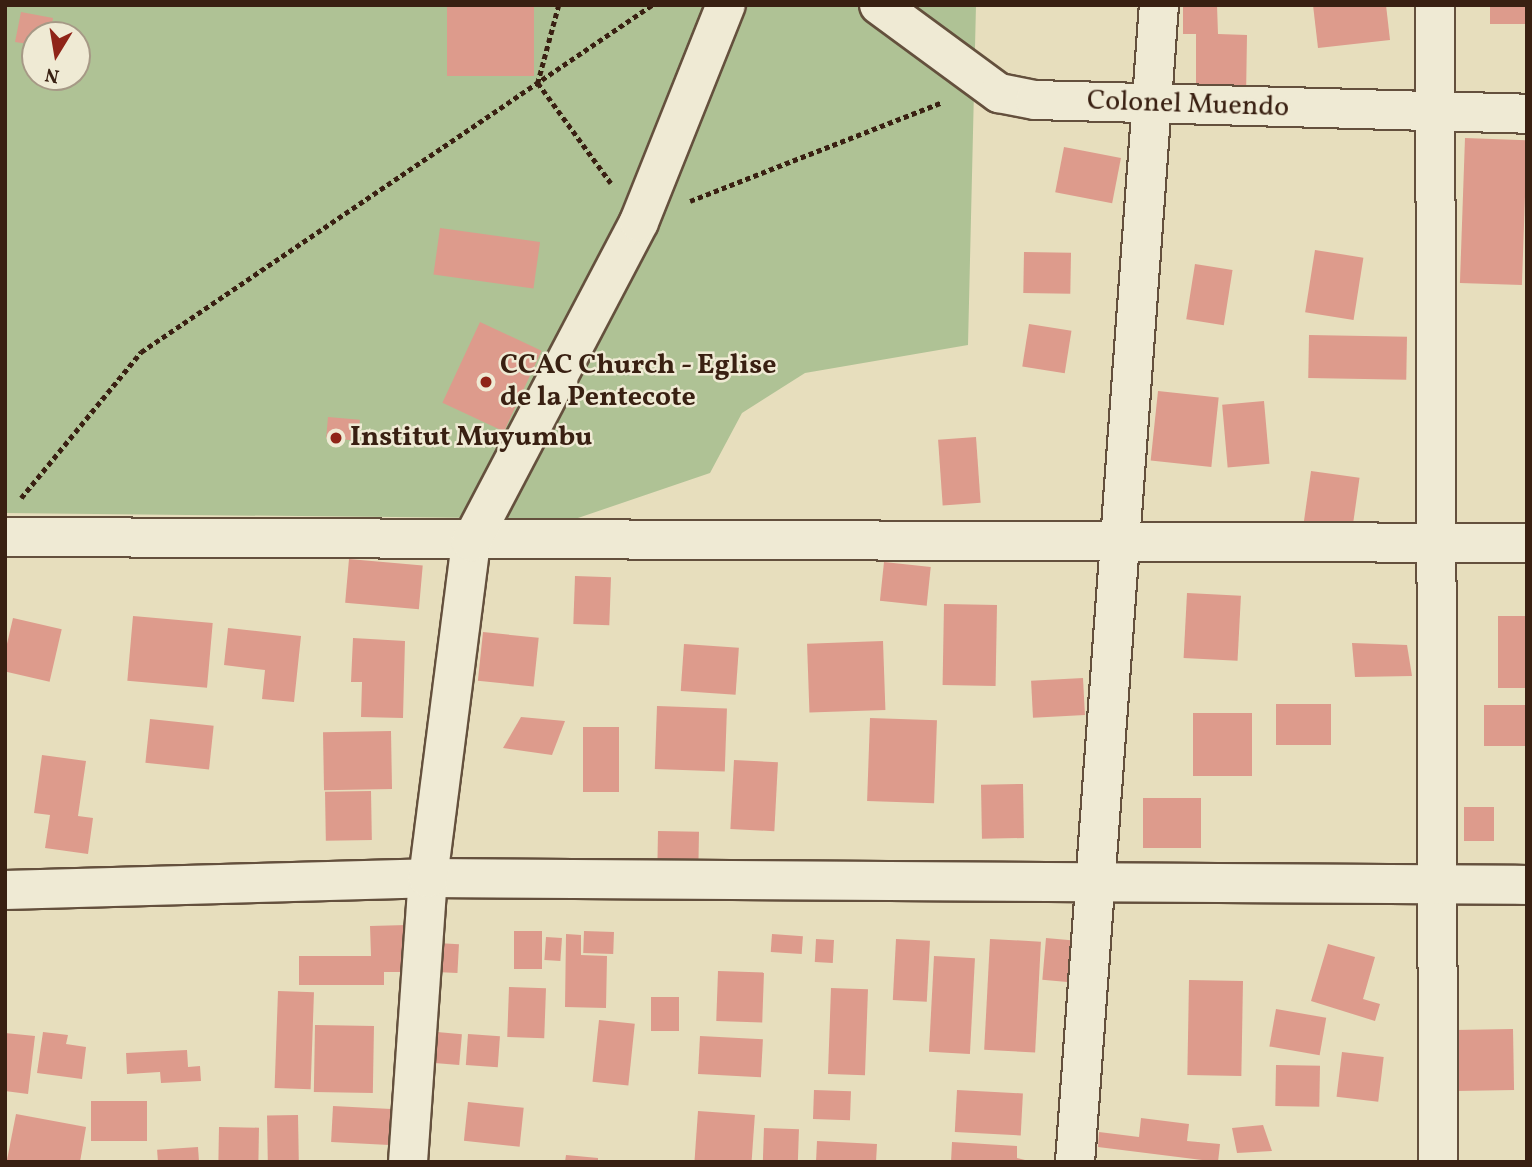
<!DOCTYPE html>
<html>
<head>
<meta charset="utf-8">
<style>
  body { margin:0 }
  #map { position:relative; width:1532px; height:1167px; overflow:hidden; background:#e7debd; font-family:Vollkorn,serif }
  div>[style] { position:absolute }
  .green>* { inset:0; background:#afc295 }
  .building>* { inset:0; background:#dd9b8c; transform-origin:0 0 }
  .path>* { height:4.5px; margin-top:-2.25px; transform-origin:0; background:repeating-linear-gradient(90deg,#392012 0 5px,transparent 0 8.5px) }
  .roads { filter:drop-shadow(2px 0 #64503d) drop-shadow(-2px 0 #64503d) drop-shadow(0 2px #64503d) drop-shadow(0 -2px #64503d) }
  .minor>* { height:38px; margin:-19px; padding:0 19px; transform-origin:19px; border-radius:19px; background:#efead4 }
  .dots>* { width:19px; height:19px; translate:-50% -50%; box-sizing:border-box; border:4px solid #efead4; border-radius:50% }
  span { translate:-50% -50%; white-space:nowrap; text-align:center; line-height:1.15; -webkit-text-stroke:5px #efead4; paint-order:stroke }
  .street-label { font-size:28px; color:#392012 }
  .poi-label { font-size:28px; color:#392012; font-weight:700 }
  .left { translate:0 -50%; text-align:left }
  .frame { position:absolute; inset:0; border:7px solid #392012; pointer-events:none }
  .north { position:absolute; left:21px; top:21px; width:70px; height:70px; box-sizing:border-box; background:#efead4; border:2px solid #a69986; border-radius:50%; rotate:191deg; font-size:19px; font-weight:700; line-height:28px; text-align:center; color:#392012 }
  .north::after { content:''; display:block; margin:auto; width:24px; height:32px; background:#8f2418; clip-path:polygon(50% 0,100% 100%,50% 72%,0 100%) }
</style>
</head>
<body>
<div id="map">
  <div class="green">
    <div style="clip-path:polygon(evenodd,5px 5px,976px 5px,968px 345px,805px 373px,742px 413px,710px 473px,575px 519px,5px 513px,5px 5px,35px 35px,77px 35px,77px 77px,35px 77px,35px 35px)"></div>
  </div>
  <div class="building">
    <div style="left:447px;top:5px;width:87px;height:71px"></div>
    <div style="clip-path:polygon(1183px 5px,1217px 5px,1218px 34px,1247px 35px,1246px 98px,1196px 97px,1196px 34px,1183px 34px)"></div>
    <div style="clip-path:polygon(1313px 5px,1386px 5px,1390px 40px,1318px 48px)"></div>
    <div style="left:1490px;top:5px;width:37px;height:19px"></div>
    <div style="clip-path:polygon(21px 12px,53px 18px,50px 35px,35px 35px,35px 45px,15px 42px)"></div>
    <div style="left:1465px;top:138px;width:62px;height:145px;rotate:2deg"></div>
    <div style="left:1064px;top:147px;width:58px;height:46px;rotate:11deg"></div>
    <div style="left:440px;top:228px;width:101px;height:47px;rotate:8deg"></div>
    <div style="left:1315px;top:250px;width:49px;height:63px;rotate:9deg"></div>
    <div style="left:1024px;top:252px;width:47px;height:41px;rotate:1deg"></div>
    <div style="left:1195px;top:264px;width:38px;height:56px;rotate:9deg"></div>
    <div style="left:480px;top:322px;width:68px;height:89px;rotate:25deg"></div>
    <div style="left:1029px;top:324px;width:43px;height:43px;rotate:9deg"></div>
    <div style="left:1309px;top:335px;width:98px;height:43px;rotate:1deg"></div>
    <div style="left:1158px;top:391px;width:61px;height:70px;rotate:6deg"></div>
    <div style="left:1264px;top:401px;width:63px;height:42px;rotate:85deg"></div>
    <div style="left:328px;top:417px;width:32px;height:21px;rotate:5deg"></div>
    <div style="left:976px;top:437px;width:66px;height:38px;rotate:86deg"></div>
    <div style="left:1311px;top:471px;width:49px;height:55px;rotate:8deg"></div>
    <div style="left:349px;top:559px;width:74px;height:44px;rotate:5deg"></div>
    <div style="left:884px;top:562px;width:47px;height:39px;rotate:6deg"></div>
    <div style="left:575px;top:576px;width:36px;height:48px;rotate:2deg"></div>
    <div style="left:1187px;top:593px;width:54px;height:65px;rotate:3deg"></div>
    <div style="left:944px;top:604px;width:53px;height:81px;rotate:1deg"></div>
    <div style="left:133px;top:616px;width:80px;height:65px;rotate:5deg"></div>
    <div style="left:1527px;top:616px;width:72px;height:29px;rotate:90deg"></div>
    <div style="left:13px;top:618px;width:50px;height:54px;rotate:13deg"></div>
    <div style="clip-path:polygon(228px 628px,301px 636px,294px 702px,262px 699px,265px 670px,224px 665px)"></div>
    <div style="left:483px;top:632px;width:56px;height:49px;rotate:6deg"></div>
    <div style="clip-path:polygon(353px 638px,405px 641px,403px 718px,361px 717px,362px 682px,351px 682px)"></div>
    <div style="left:883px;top:641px;width:69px;height:76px;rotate:88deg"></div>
    <div style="clip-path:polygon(1352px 643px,1407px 645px,1412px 676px,1355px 677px)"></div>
    <div style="left:684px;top:644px;width:55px;height:47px;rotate:4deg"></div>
    <div style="left:1083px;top:678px;width:37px;height:52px;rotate:87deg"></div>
    <div style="left:1276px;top:704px;width:55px;height:41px"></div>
    <div style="left:1527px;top:705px;width:41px;height:43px;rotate:90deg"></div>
    <div style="left:657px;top:706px;width:70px;height:63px;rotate:2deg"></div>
    <div style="left:1193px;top:713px;width:59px;height:63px"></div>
    <div style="clip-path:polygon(521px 717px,565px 721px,552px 755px,503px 748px)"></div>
    <div style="left:870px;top:718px;width:67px;height:83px;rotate:2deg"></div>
    <div style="left:150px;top:719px;width:64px;height:44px;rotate:6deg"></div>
    <div style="left:619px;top:727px;width:65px;height:36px;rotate:90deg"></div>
    <div style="left:391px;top:731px;width:58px;height:68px;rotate:89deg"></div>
    <div style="clip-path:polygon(42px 755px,86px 761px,78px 816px,93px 818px,88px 854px,45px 848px,50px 815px,34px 813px)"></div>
    <div style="left:734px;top:760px;width:44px;height:69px;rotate:3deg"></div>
    <div style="left:1023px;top:784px;width:54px;height:42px;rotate:89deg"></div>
    <div style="left:371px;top:791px;width:49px;height:46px;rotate:89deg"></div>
    <div style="left:1143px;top:798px;width:58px;height:50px"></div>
    <div style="left:1494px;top:807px;width:34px;height:30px;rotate:90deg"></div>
    <div style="left:658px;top:831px;width:41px;height:31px;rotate:1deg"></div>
    <div style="clip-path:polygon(407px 925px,408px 972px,384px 972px,384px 985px,299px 985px,299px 956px,371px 956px,370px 926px)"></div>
    <div style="left:514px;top:931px;width:28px;height:38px"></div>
    <div style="left:584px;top:931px;width:30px;height:22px;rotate:2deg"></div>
    <div style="clip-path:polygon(566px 934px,581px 935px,581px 955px,607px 956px,606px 1008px,565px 1007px)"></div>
    <div style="left:772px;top:934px;width:31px;height:18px;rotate:4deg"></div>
    <div style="left:546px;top:937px;width:16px;height:23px;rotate:4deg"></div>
    <div style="left:1046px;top:938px;width:36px;height:42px;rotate:5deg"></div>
    <div style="left:816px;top:939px;width:18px;height:23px;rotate:3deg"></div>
    <div style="left:896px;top:939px;width:34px;height:61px;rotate:3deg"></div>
    <div style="left:990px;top:939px;width:51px;height:111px;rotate:3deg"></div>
    <div style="left:437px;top:943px;width:22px;height:29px;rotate:3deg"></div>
    <div style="clip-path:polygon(1328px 944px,1375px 957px,1363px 999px,1380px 1004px,1375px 1021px,1311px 1001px)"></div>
    <div style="left:934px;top:956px;width:41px;height:96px;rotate:3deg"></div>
    <div style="left:718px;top:971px;width:46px;height:50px;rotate:2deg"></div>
    <div style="left:1189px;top:980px;width:54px;height:95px;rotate:1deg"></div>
    <div style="left:509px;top:987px;width:37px;height:50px;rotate:2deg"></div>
    <div style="left:831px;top:988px;width:37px;height:86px;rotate:2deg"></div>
    <div style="left:278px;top:991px;width:36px;height:97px;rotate:2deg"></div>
    <div style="left:651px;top:997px;width:28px;height:34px"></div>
    <div style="left:1276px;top:1009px;width:51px;height:38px;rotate:10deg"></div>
    <div style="left:599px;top:1020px;width:36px;height:62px;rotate:6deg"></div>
    <div style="left:315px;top:1025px;width:59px;height:67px;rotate:1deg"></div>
    <div style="left:1513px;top:1029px;width:61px;height:73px;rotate:89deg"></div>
    <div style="clip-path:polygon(43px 1032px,68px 1035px,66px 1044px,86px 1047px,82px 1079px,37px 1073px)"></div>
    <div style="left:437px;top:1032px;width:25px;height:31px;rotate:5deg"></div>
    <div style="clip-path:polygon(5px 1033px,35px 1036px,28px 1094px,5px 1091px)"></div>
    <div style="left:468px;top:1034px;width:32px;height:31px;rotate:4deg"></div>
    <div style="left:700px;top:1036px;width:63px;height:38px;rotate:3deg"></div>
    <div style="clip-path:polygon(187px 1050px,188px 1067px,200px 1066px,201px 1081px,161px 1083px,160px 1072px,127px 1074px,126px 1053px)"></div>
    <div style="left:1342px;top:1052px;width:42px;height:45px;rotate:7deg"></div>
    <div style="left:1276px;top:1065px;width:44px;height:41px;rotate:1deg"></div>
    <div style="left:814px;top:1090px;width:37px;height:29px;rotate:2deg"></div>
    <div style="left:957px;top:1090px;width:66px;height:42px;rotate:3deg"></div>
    <div style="left:147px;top:1101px;width:40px;height:56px;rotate:90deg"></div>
    <div style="left:468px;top:1102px;width:56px;height:39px;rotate:6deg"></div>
    <div style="left:333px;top:1106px;width:68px;height:36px;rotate:3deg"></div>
    <div style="left:698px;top:1111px;width:57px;height:51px;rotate:4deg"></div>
    <div style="clip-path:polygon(16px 1114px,86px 1127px,80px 1162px,7px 1160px)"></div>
    <div style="left:298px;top:1115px;width:47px;height:31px;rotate:89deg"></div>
    <div style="clip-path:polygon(1141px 1118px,1189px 1124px,1187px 1141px,1220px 1144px,1218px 1162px,1098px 1147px,1099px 1132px,1139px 1137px)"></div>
    <div style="clip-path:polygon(1263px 1125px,1272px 1151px,1237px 1153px,1232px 1128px)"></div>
    <div style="left:219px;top:1127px;width:40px;height:35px;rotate:1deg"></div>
    <div style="left:764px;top:1128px;width:35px;height:33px;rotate:2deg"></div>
    <div style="clip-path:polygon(817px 1141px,877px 1144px,876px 1162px,816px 1162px)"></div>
    <div style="clip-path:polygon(952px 1142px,1017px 1146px,1017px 1158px,1033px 1162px,951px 1162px)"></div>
    <div style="left:198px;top:1147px;width:15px;height:41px;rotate:86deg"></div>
    <div style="clip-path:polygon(566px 1155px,598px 1158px,598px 1162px,565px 1162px)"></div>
  </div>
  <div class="path">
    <div style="left:559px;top:5px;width:81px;rotate:105.1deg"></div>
    <div style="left:538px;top:83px;width:124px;rotate:53.9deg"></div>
    <div style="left:690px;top:201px;width:271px;rotate:-21.4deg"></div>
    <div style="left:21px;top:498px;width:189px;rotate:-50.6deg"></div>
    <div style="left:141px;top:352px;width:618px;rotate:-34.18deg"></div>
  </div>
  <div class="roads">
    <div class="minor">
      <div style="left:879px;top:5px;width:149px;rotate:36.3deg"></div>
      <div style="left:999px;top:93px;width:37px;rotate:11deg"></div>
      <div style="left:1035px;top:100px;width:492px;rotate:1.6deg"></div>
      <div style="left:1435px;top:5px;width:1157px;rotate:89.85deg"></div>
      <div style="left:5px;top:537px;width:1522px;rotate:0.23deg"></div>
      <div style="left:5px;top:890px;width:423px;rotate:-1.6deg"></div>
      <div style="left:428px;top:878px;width:1099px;rotate:0.36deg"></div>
      <div style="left:408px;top:1162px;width:285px;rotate:-86deg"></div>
      <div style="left:428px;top:878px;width:339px;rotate:-82.7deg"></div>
      <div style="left:471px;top:542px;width:361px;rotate:-62.3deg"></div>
      <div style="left:639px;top:222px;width:234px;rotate:-68.2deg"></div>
      <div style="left:1075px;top:1162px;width:1160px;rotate:-85.85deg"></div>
    </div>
  </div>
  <div class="dots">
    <div style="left:486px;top:382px;background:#8f2418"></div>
    <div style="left:336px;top:438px;background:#8f2418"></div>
  </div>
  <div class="street-label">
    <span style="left:1188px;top:105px;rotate:2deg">Colonel Muendo</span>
  </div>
  <div class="poi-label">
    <span class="left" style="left:500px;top:382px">CCAC Church - Eglise<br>de la Pentecote</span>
    <span class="left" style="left:350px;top:438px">Institut Muyumbu</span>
  </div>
  <div class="frame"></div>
  <div class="north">N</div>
</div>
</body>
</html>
